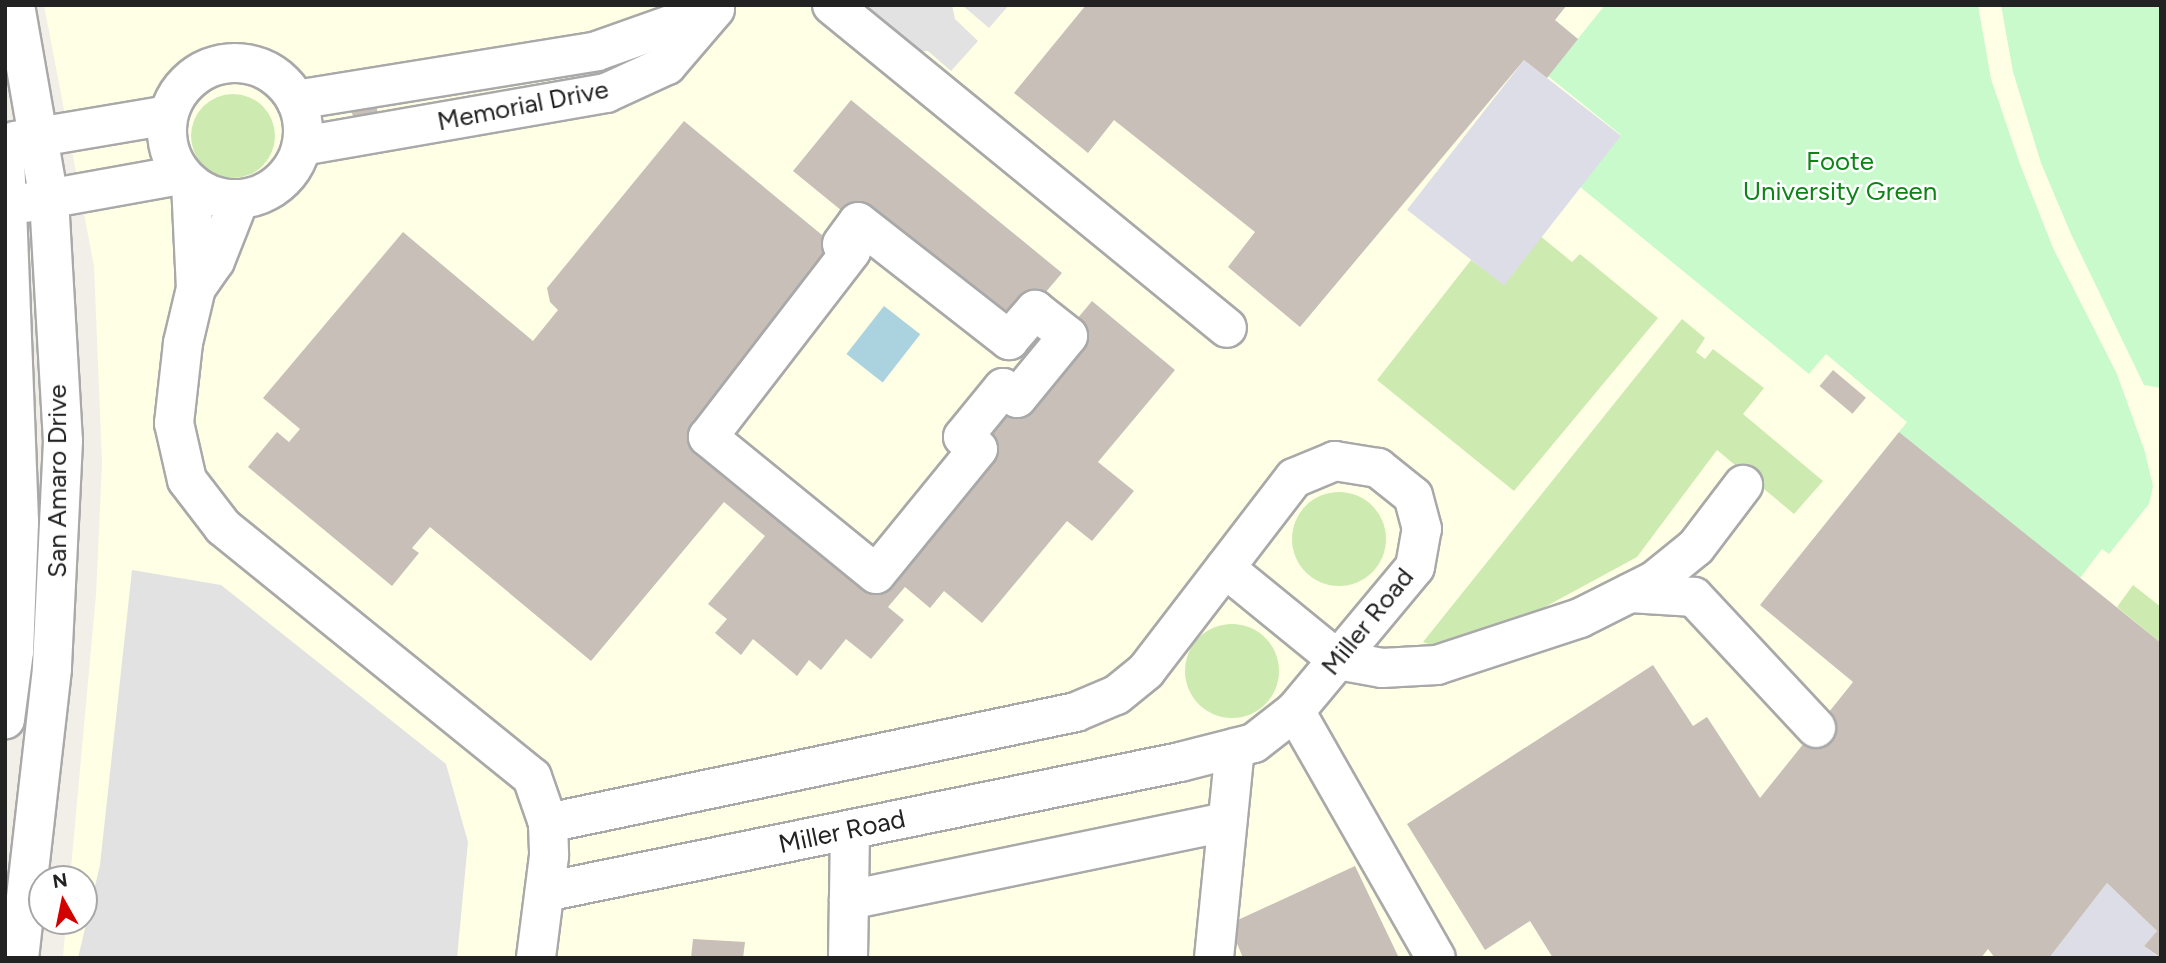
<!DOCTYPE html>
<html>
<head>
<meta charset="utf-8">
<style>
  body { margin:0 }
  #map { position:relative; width:2166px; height:963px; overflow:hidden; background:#f2efe9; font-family:Figtree,sans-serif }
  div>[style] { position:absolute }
  .education>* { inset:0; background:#ffffe5 }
  .grass>* { inset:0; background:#cdebb0 }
  .round { border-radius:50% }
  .park>* { inset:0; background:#c8facc }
  .parking>* { inset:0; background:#e2e2e2 }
  .plaza>* { inset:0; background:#dddde8; transform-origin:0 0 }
  .water>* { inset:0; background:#aad3df; transform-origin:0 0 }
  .building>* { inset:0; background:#c7bfb8; transform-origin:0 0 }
  .roads { filter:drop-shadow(2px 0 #a9a9a9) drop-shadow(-2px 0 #a9a9a9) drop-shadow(0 2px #a9a9a9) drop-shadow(0 -2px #a9a9a9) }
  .minor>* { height:38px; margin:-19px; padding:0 19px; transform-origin:19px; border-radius:19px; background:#fff }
  .minor>.ring { margin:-19px; padding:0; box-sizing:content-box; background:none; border:38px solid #fff; border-radius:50% }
  span { translate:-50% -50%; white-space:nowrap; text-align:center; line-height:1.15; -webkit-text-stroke:5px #fff; paint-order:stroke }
  .street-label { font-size:26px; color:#222 }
  .park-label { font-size:26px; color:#0c8416 }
  .frame { position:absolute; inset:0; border:7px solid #222; pointer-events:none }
  .north { position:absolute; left:28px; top:865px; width:70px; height:70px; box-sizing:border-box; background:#fff; border:2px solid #a7a7a7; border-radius:50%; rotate:351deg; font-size:19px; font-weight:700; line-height:28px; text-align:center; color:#222 }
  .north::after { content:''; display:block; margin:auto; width:24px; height:32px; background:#d40000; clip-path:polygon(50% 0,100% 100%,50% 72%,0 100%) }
</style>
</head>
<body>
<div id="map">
  <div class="education">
    <div style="clip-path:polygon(44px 5px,2161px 5px,2161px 958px,63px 958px,66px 921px,84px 921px,84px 879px,70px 879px,96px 595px,102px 463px,94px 266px)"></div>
  </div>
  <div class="grass">
    <div class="round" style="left:191px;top:94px;width:84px;height:84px"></div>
    <div style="clip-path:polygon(1539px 235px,1572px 262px,1580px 254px,1658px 318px,1514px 491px,1377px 380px,1471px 260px,1499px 280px)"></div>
    <div style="clip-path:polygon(1682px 319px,1705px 338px,1696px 352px,1705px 359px,1713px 349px,1764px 388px,1743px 414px,1823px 481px,1794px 514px,1717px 450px,1637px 557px,1543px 608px,1431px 645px,1423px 642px)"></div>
    <div class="round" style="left:1292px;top:492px;width:94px;height:94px"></div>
    <div style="clip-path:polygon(2133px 585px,2161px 607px,2161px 643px,2117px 607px)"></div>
    <div class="round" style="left:1185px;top:624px;width:94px;height:94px"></div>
  </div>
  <div class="park">
    <div style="clip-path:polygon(1605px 5px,1978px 5px,1991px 79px,2020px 164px,2053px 248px,2117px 374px,2145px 452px,2153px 486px,2149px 504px,2109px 554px,2102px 549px,2080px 578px,1899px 432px,1907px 422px,1826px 354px,1809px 374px,1579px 186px,1621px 135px,1548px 76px)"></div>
    <div style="clip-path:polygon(2001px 5px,2161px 5px,2161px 388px,2144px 385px,2071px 234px,2041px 163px,2013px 72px)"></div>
  </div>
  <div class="parking">
    <div style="clip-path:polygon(870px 5px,952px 5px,955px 19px,978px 41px,951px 71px,928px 51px,911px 52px,870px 15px)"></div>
    <div style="clip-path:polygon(962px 5px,1009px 5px,989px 28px)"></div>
    <div style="clip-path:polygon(132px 570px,221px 585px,446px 764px,468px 842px,457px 958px,78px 958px,100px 865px)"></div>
  </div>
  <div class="plaza">
    <div style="left:1524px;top:60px;width:123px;height:190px;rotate:38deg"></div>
    <div style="clip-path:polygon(2107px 883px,2157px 931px,2144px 946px,2160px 958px,2049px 958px)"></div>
  </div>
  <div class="water">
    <div style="left:884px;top:306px;width:46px;height:61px;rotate:38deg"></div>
  </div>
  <div class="building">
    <div style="clip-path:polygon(1086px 5px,1567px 5px,1555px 20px,1578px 39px,1547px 78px,1524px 60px,1300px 327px,1228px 267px,1255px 232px,1114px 120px,1088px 153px,1014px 93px)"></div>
    <div style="clip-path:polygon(evenodd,851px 100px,1062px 273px,1045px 293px,1077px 319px,1092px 301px,1175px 370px,1098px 462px,1134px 491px,1092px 541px,1067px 521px,982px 623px,944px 591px,930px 608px,905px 587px,888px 607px,904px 620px,871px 659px,846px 639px,821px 670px,809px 660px,797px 676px,753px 639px,741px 655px,715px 633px,727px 619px,708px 604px,765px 536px,724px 502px,591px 661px,430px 527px,412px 548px,419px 553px,392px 586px,248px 467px,277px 432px,289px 442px,300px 429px,263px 398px,403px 232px,533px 341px,558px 310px,550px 302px,547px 288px,684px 121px,822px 235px,842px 211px,793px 171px,851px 100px,858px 222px,1009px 340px,1035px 310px,1068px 336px,876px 574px,708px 437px,858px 222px)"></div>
    <div style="left:376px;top:105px;width:14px;height:25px;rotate:78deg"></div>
    <div style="left:1833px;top:370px;width:43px;height:21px;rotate:40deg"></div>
    <div style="clip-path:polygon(1899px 432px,2161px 643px,2161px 958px,2144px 946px,2157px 931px,2107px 883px,2049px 958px,1995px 958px,1988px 949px,1981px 958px,1553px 958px,1530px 921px,1485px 950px,1407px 824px,1653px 665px,1693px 726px,1707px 717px,1760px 798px,1853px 682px,1760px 605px)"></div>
    <div style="clip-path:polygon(1355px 866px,1399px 958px,1243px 958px,1229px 924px)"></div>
    <div style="clip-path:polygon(693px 939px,745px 942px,743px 958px,691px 958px)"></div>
  </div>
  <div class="roads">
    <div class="minor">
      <div style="left:15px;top:5px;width:197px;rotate:80.1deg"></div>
      <div style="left:49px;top:199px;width:242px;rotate:86.7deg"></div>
      <div style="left:63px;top:441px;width:228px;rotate:92.8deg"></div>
      <div style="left:52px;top:669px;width:291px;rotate:96.5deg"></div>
      <div style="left:832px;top:5px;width:510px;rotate:39.27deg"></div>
      <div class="ring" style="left:167px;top:63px;width:98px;height:98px"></div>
      <div style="left:296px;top:100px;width:305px;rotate:-9.2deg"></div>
      <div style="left:597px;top:51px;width:125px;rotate:-19.6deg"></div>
      <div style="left:715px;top:9px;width:74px;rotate:130.6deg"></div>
      <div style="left:667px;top:65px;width:67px;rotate:155.3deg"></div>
      <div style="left:606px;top:93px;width:309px;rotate:170.1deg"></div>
      <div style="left:15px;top:141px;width:155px;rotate:-9.6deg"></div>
      <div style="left:5px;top:156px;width:367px;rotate:87.8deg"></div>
      <div style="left:19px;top:523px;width:128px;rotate:92.2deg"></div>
      <div style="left:14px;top:651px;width:69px;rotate:97.5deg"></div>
      <div style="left:191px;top:183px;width:105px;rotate:87.3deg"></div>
      <div style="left:196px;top:288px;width:57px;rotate:103.3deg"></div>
      <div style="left:183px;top:343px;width:81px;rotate:96.4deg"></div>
      <div style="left:174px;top:423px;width:58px;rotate:77.2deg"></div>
      <div style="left:187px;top:480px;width:59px;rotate:52.5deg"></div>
      <div style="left:223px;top:527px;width:397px;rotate:39deg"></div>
      <div style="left:532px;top:777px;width:49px;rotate:70.8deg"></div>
      <div style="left:548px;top:823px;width:33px;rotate:88deg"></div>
      <div style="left:549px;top:856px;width:103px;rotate:97.3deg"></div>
      <div style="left:25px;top:203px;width:158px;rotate:-10.2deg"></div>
      <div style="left:858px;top:222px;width:192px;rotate:38deg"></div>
      <div style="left:1009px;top:340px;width:40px;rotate:-49deg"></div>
      <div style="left:1035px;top:310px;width:42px;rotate:38.2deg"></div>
      <div style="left:1068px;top:336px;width:80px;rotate:129.4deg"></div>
      <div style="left:1017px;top:398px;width:17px;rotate:-144deg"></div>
      <div style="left:1003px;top:388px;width:63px;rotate:129.2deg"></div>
      <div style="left:963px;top:437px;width:19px;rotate:39deg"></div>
      <div style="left:978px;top:449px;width:161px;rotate:129.2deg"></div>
      <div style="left:876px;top:574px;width:217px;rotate:-140.8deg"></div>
      <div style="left:708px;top:437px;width:235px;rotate:-52.4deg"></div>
      <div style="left:851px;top:251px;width:11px;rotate:-142deg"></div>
      <div style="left:842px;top:244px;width:27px;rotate:-54deg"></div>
      <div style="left:196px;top:288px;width:33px;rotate:-55deg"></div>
      <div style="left:215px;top:261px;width:66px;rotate:-68.5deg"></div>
      <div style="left:1225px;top:568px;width:146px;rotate:39.2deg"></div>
      <div style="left:1338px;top:660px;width:45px;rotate:10.3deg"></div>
      <div style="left:1382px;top:668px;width:55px;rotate:-3.1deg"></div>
      <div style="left:1437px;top:665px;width:151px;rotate:-18.2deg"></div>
      <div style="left:1580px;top:618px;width:83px;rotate:-26.6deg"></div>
      <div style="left:1654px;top:581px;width:54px;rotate:-39deg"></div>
      <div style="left:1696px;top:547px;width:78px;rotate:-52.8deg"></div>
      <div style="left:1630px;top:593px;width:64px;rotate:3.6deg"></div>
      <div style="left:1694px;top:597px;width:179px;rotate:47deg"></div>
      <div style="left:1295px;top:711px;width:284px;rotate:60.3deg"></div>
      <div style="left:545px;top:892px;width:648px;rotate:-11.57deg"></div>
      <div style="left:1180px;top:762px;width:76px;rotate:-14.4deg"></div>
      <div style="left:1254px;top:743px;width:52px;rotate:-38deg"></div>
      <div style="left:1295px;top:711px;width:187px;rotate:-50.2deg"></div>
      <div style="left:1415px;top:567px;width:39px;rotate:-80deg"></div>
      <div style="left:1422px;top:529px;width:34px;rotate:-105deg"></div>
      <div style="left:1413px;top:496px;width:45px;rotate:-141.3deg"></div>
      <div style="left:1378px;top:468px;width:44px;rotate:-170.8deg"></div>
      <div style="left:1335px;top:461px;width:44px;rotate:157.5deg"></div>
      <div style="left:1294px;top:478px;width:243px;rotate:127.5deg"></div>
      <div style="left:1146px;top:671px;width:38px;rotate:141deg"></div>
      <div style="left:1116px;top:695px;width:43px;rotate:157deg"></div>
      <div style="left:1076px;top:712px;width:540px;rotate:168.13deg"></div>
      <div style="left:849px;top:900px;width:386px;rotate:-11.7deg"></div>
      <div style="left:848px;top:958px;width:128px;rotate:-89.1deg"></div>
      <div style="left:1214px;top:958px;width:211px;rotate:-84.3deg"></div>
    </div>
  </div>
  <div class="street-label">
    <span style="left:523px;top:106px;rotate:-11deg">Memorial Drive</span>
    <span style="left:58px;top:481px;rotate:-90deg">San Amaro Drive</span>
    <span style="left:1368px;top:622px;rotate:-51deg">Miller Road</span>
    <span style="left:842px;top:832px;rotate:-12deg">Miller Road</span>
  </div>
  <div class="park-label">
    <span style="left:1840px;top:177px">Foote<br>University Green</span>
  </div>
  <div class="frame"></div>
  <div class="north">N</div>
</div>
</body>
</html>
